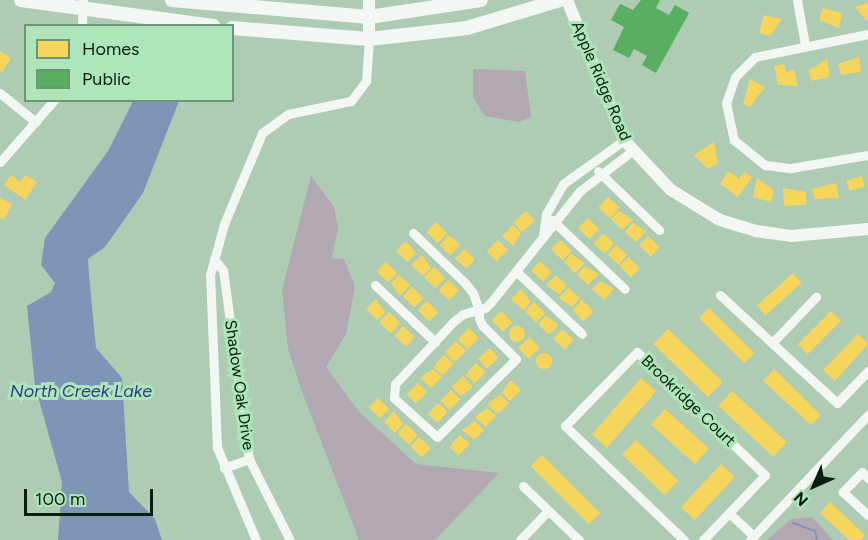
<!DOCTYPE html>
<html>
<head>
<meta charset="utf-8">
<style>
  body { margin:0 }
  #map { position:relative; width:868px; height:540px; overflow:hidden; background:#aeccb4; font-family:Figtree,sans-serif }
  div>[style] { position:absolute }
  .green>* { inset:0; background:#b1a8b1 }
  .water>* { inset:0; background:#7f95b8 }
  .homes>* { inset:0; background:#f6d55c; transform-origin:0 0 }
  .round { border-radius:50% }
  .public>* { inset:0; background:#5aae61 }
  .stream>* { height:2px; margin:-1px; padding:0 1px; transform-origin:1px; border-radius:1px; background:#7f95b8 }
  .minor>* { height:9px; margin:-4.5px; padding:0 4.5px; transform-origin:4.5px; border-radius:4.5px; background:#f3f7f4 }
  .tertiary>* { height:12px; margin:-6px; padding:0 6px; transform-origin:6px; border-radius:6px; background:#f3f7f4 }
  .secondary>* { height:14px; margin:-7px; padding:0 7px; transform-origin:7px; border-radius:7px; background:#f3f7f4 }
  span { translate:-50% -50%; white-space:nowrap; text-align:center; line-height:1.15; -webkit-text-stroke:6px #aee6b9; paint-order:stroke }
  .street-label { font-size:16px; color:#081e0e }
  .water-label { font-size:18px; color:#2e3e89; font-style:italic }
  .legend { position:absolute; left:24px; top:24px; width:210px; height:78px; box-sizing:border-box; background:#aee6b9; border:2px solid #6c9675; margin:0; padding:8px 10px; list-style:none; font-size:18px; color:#081e0e }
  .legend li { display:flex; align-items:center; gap:12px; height:30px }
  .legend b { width:30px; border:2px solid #6c9675 }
  .north { position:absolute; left:784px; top:456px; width:60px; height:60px; -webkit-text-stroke:4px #aee6b9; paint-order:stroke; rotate:225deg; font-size:16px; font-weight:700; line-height:24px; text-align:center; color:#081e0e }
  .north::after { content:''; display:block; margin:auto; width:21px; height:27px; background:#081e0e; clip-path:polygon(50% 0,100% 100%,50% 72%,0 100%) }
  .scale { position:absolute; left:24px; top:489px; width:129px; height:27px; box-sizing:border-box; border:3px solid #081e0e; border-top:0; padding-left:8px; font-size:18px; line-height:21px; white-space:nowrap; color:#081e0e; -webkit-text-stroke:4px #aee6b9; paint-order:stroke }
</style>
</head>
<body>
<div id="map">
  <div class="green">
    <div style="clip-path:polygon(473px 69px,525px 71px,531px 117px,519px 122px,485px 116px,473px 97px)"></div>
    <div style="clip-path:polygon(311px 176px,334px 207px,338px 228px,332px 258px,344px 259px,355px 287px,346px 334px,326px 367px,359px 412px,416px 464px,499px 473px,435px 540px,359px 540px,301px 389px,288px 349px,282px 290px)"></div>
    <div style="clip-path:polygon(812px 517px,833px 540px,767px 540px,791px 519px)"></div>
  </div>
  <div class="water">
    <div style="clip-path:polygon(133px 101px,179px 101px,143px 193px,105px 247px,88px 259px,89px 275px,96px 348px,122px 378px,129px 492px,155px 519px,162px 540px,58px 540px,62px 482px,35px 386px,27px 306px,51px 292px,55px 283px,41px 265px,45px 238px,108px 151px)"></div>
  </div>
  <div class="homes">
    <div style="clip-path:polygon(868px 3px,868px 21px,867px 21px,855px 7px)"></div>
    <div style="clip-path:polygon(822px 8px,842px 13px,839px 28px,819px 20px)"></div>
    <div style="clip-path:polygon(764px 15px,782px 19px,770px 36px,759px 33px)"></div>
    <div style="clip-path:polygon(0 51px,11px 58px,2px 72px,0 71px)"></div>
    <div style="clip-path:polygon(859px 57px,861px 72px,841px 75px,838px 64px)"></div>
    <div style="clip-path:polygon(827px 59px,830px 77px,811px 81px,809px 70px)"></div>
    <div style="clip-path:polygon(784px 64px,786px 72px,794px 70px,798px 86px,778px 85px,774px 66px)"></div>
    <div style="clip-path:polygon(750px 79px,765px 87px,750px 107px,743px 104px)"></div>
    <div style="clip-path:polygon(714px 142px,718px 163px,708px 169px,694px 155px)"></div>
    <div style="clip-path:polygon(728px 171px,739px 179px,744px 172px,752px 177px,738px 197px,720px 184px)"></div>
    <div style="clip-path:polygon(11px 175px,20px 182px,25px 175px,37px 182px,25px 200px,4px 185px)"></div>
    <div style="left:862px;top:176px;width:11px;height:16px;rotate:75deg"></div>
    <div style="clip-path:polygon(757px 178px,774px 190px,771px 202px,753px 197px)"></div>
    <div style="clip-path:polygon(836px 183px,839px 198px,815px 199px,812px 189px)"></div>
    <div style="clip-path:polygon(783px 188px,806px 192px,806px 205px,784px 206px)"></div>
    <div style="left:608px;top:197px;width:16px;height:14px;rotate:43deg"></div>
    <div style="clip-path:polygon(0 198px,12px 204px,4px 220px,0 218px)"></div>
    <div style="left:526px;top:211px;width:13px;height:17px;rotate:48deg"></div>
    <div style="clip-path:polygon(619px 211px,633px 220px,622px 230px,611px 219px)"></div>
    <div style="left:588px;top:218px;width:16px;height:14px;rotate:45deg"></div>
    <div style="left:436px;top:222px;width:16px;height:14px;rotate:45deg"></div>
    <div style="clip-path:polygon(633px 223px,646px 231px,636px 242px,625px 232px)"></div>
    <div style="clip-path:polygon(513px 225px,521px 233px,513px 246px,502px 236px)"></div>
    <div style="left:603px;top:233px;width:15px;height:14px;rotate:42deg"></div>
    <div style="left:449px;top:235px;width:15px;height:14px;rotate:42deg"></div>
    <div style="left:648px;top:236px;width:16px;height:13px;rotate:43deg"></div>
    <div style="left:498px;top:240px;width:14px;height:16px;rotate:45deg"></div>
    <div style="left:560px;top:240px;width:16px;height:13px;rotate:43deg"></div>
    <div style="clip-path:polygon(406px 241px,416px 253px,408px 262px,396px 251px)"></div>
    <div style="left:616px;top:245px;width:15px;height:13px;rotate:42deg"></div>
    <div style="left:464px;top:249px;width:15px;height:13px;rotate:42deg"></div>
    <div style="clip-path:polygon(571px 254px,585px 263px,575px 273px,564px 262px)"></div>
    <div style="clip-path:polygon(422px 255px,431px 268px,423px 276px,411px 265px)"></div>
    <div style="left:629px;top:257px;width:16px;height:13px;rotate:47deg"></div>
    <div style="left:540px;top:261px;width:16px;height:13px;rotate:43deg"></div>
    <div style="left:386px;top:262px;width:16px;height:13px;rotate:45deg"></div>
    <div style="clip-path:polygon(585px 266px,599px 274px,588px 285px,577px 275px)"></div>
    <div style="left:434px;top:267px;width:16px;height:14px;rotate:45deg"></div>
    <div style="left:793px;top:273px;width:13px;height:49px;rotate:48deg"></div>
    <div style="clip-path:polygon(399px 275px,410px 285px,400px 296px,391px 283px)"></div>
    <div style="clip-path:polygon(556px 275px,567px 286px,559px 294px,546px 285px)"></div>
    <div style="left:448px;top:280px;width:15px;height:14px;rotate:42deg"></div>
    <div style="clip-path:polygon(600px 281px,614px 289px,604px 300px,592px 289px)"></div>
    <div style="left:412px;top:287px;width:16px;height:13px;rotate:45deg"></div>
    <div style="clip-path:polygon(568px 288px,580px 298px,572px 307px,559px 298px)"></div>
    <div style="clip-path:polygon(521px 289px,531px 302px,523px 310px,511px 299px)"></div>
    <div style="clip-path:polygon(376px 299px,385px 312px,377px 320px,366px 309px)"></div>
    <div style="left:582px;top:300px;width:16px;height:14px;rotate:45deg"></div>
    <div style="left:427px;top:301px;width:16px;height:13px;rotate:45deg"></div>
    <div style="left:534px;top:302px;width:16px;height:13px;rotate:45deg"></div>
    <div style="left:709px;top:308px;width:64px;height:14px;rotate:45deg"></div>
    <div style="left:501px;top:311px;width:16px;height:13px;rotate:45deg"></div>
    <div style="left:831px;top:311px;width:14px;height:47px;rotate:45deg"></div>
    <div style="left:389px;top:312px;width:16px;height:14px;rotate:45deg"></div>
    <div style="clip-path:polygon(546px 316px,559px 325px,549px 335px,538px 324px)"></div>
    <div style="left:403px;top:326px;width:16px;height:13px;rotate:43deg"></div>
    <div class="round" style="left:509px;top:326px;width:16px;height:16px"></div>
    <div style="left:469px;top:328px;width:14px;height:16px;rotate:45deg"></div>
    <div style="left:562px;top:329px;width:16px;height:13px;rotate:43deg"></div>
    <div style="left:668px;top:329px;width:76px;height:21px;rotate:44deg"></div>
    <div style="clip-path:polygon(858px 334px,868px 344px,835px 381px,823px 370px)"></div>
    <div style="left:530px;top:337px;width:15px;height:16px;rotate:48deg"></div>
    <div style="left:456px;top:341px;width:14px;height:16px;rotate:45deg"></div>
    <div style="left:490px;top:348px;width:13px;height:16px;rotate:48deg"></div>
    <div class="round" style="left:536px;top:353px;width:16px;height:16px"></div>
    <div style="left:444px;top:355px;width:13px;height:16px;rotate:42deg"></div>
    <div style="left:476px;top:363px;width:13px;height:16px;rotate:42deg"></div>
    <div style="clip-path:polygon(433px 369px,442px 377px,431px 388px,420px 378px)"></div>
    <div style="clip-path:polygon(774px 369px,821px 415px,811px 425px,763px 381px)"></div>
    <div style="clip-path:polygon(463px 376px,473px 387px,461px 396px,452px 387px)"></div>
    <div style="left:641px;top:378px;width:20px;height:75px;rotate:41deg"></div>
    <div style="clip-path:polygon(510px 380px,521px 390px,510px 401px,502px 393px)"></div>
    <div style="left:418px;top:383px;width:13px;height:16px;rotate:45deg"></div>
    <div style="left:451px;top:390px;width:13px;height:15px;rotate:45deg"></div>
    <div style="left:732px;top:391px;width:75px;height:20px;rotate:43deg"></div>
    <div style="clip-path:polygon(500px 395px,509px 403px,498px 414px,487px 404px)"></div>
    <div style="left:378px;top:398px;width:16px;height:13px;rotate:45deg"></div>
    <div style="left:438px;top:403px;width:13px;height:15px;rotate:42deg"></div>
    <div style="clip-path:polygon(487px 408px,496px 416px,486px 427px,475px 417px)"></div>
    <div style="left:665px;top:409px;width:59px;height:21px;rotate:42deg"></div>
    <div style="clip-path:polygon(394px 411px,403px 424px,395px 433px,384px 422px)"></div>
    <div style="clip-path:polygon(475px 421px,484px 430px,474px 440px,462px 430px)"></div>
    <div style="left:406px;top:424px;width:16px;height:13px;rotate:43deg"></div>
    <div style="left:460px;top:435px;width:13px;height:16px;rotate:42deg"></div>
    <div style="left:419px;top:437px;width:16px;height:13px;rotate:43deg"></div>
    <div style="left:636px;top:440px;width:59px;height:20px;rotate:44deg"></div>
    <div style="left:542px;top:455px;width:82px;height:16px;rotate:45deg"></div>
    <div style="left:721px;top:464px;width:19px;height:59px;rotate:43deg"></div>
    <div style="clip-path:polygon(830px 502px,865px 535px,861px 540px,849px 540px,820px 513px)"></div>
  </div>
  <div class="public">
    <div style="clip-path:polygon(660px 0,656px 8px,669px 15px,675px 5px,689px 13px,656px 73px,642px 65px,647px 56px,634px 49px,629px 58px,613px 50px,624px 27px,611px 20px,620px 4px,633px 10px,641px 0)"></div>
  </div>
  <div class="stream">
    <div style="left:793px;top:523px;width:23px;rotate:20deg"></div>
    <div style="left:815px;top:531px;width:9px;rotate:77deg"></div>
  </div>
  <div class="minor">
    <div style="left:797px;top:0;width:46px;rotate:79.9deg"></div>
    <div style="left:82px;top:26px;width:26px;rotate:-88deg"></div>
    <div style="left:868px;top:34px;width:115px;rotate:168.5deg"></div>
    <div style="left:755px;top:57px;width:28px;rotate:135deg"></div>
    <div style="left:735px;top:77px;width:28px;rotate:109deg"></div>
    <div style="left:726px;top:103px;width:38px;rotate:78deg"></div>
    <div style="left:734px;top:140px;width:40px;rotate:39deg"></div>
    <div style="left:765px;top:165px;width:26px;rotate:7deg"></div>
    <div style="left:791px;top:168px;width:78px;rotate:-9.6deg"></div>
    <div style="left:0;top:93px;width:46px;rotate:38.9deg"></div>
    <div style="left:0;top:162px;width:82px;rotate:-48.9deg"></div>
    <div style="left:598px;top:171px;width:85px;rotate:44deg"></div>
    <div style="left:552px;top:220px;width:100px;rotate:43.4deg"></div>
    <div style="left:413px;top:233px;width:74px;rotate:43.9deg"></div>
    <div style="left:466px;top:284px;width:11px;rotate:52deg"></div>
    <div style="left:473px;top:293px;width:18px;rotate:71deg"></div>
    <div style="left:479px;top:310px;width:8px;rotate:90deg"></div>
    <div style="left:479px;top:318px;width:8px;rotate:67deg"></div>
    <div style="left:482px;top:325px;width:48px;rotate:45deg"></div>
    <div style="left:516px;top:359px;width:111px;rotate:135.4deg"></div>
    <div style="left:437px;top:437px;width:58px;rotate:-137.8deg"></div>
    <div style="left:394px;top:398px;width:14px;rotate:-86deg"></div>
    <div style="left:395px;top:384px;width:86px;rotate:-46.9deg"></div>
    <div style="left:454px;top:321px;width:11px;rotate:-38deg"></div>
    <div style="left:463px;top:314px;width:7px;rotate:-16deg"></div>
    <div style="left:470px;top:312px;width:9px;rotate:-13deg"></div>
    <div style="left:479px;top:310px;width:6px;rotate:-18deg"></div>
    <div style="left:485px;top:308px;width:8px;rotate:-45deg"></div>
    <div style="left:491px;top:302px;width:142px;rotate:-51.3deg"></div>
    <div style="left:580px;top:191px;width:66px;rotate:-37.6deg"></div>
    <div style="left:543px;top:236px;width:22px;rotate:-82deg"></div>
    <div style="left:546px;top:214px;width:34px;rotate:-60deg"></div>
    <div style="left:563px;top:184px;width:75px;rotate:-35.8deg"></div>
    <div style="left:214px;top:259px;width:14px;rotate:51deg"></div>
    <div style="left:223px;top:270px;width:191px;rotate:82.2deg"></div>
    <div style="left:249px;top:459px;width:91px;rotate:63.2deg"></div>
    <div style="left:516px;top:271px;width:91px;rotate:43.7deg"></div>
    <div style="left:375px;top:285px;width:83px;rotate:43.5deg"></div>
    <div style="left:720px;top:295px;width:159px;rotate:42.7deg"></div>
    <div style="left:837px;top:403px;width:45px;rotate:-45.9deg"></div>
    <div style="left:772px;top:343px;width:64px;rotate:-46.3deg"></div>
    <div style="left:224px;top:468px;width:27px;rotate:-20deg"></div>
    <div style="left:868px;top:478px;width:8px;rotate:-135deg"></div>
    <div style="left:862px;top:472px;width:28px;rotate:134deg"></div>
    <div style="left:843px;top:492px;width:34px;rotate:43deg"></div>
    <div style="left:523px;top:486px;width:78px;rotate:44deg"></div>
    <div style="left:729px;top:513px;width:34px;rotate:43deg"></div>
    <div style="left:256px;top:540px;width:101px;rotate:-112.8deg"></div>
    <div style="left:217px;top:447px;width:172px;rotate:-92.3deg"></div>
    <div style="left:210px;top:275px;width:53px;rotate:-74.6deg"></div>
    <div style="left:224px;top:224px;width:99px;rotate:-67.3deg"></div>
    <div style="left:262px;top:133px;width:32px;rotate:-36deg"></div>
    <div style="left:288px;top:114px;width:64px;rotate:-11.7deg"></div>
    <div style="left:351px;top:101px;width:25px;rotate:-53deg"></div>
    <div style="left:366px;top:81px;width:42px;rotate:-85.9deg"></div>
    <div style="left:520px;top:540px;width:40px;rotate:-46deg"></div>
    <div style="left:684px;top:540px;width:165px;rotate:-136.2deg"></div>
    <div style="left:565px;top:426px;width:103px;rotate:-45.8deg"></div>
    <div style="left:637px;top:352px;width:178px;rotate:43.9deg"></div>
    <div style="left:765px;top:475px;width:90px;rotate:133.6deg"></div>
    <div style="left:750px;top:540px;width:172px;rotate:-46.7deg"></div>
  </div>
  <div class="tertiary">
    <div style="left:369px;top:0;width:39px;rotate:90deg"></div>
    <div style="left:567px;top:0;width:151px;rotate:67.8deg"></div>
    <div style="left:624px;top:140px;width:69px;rotate:46.8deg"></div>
    <div style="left:671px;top:190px;width:57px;rotate:31.5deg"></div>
    <div style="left:720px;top:220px;width:38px;rotate:17deg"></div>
    <div style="left:756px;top:231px;width:35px;rotate:8deg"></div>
    <div style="left:791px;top:236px;width:77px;rotate:-5.2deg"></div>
  </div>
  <div class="secondary">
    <div style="left:21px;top:0;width:194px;rotate:7.7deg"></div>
    <div style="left:172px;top:0;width:198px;rotate:4.9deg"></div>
    <div style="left:369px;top:17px;width:113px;rotate:-8.6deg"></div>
    <div style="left:232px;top:28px;width:137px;rotate:4.6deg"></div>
    <div style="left:369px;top:39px;width:99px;rotate:-6.4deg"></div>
    <div style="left:467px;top:28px;width:97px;rotate:-16.8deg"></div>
  </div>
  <div class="street-label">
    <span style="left:601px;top:81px;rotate:67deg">Apple Ridge Road</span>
    <span style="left:239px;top:385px;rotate:82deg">Shadow Oak Drive</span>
    <span style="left:688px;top:401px;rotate:44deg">Brookridge Court</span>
  </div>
  <div class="water-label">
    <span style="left:81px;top:391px">North Creek Lake</span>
  </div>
  <ul class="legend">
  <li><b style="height:16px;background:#f6d55c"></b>Homes</li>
  <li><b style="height:16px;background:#5aae61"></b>Public</li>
  </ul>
  <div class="north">N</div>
  <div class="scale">100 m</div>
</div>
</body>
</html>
